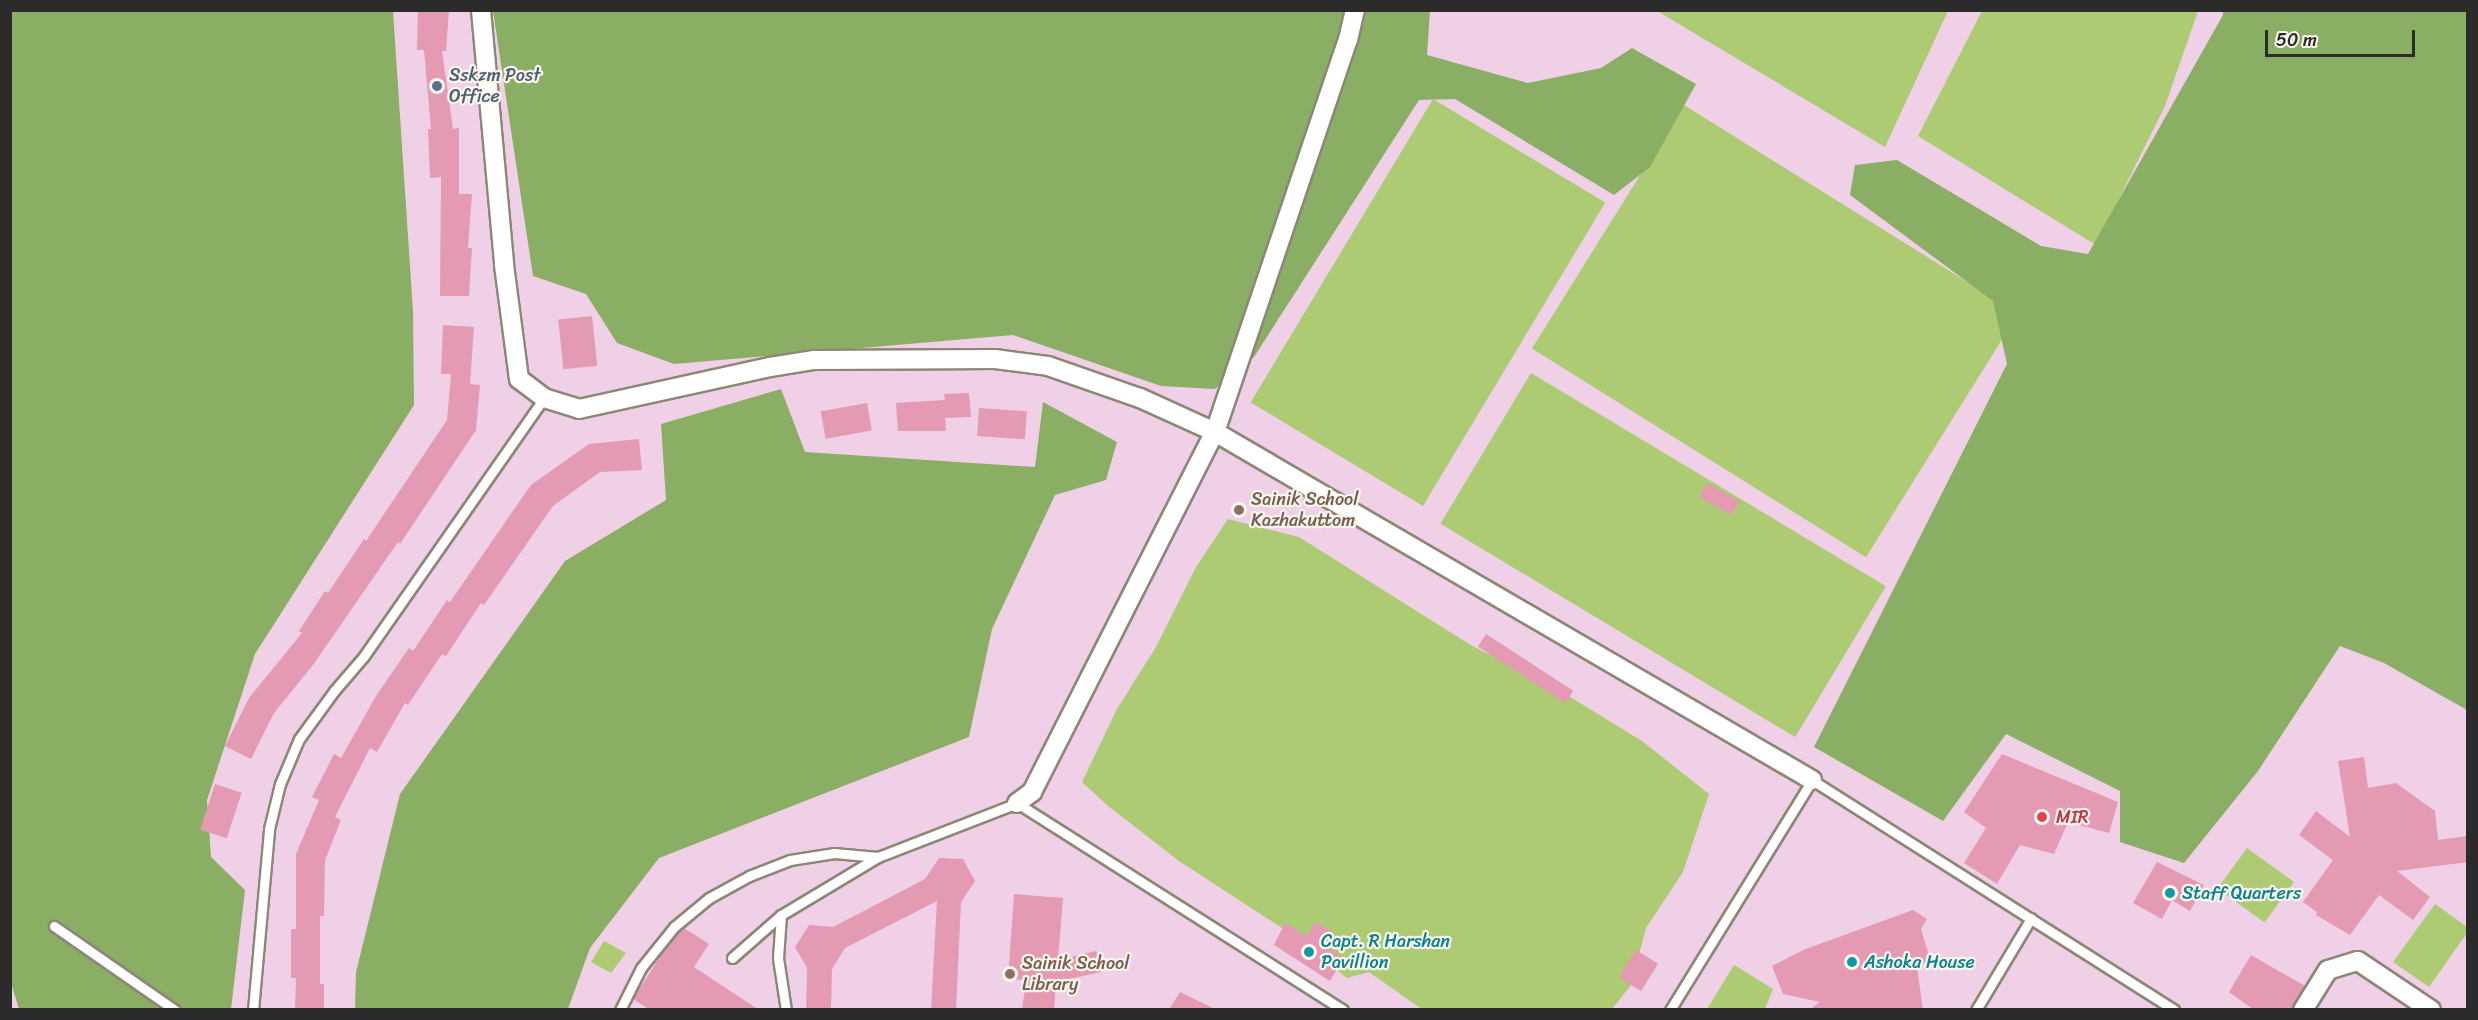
<!DOCTYPE html>
<html>
<head>
<meta charset="utf-8">
<style>
  body { margin:0 }
  #map { position:relative; width:2478px; height:1020px; overflow:hidden; background:#ece3c2; font-family:Sriracha,sans-serif }
  div>[style] { position:absolute }
  .built>* { inset:0; background:#efd0e6; transform-origin:0 0 }
  .green>* { inset:0; background:#adcb72; transform-origin:0 0 }
  .forest>* { inset:0; background:#8aaf64 }
  .building>* { inset:0; background:#e49ab2; transform-origin:0 0 }
  .roads { filter:drop-shadow(2px 0 #8c8776) drop-shadow(-2px 0 #8c8776) drop-shadow(0 2px #8c8776) drop-shadow(0 -2px #8c8776) }
  .lane>* { height:9px; margin:-4.5px; padding:0 4.5px; transform-origin:4.5px; border-radius:4.5px; background:#fff }
  .street>* { height:18px; margin:-9px; padding:0 9px; transform-origin:9px; border-radius:9px; background:#fff }
  .dots>* { width:16px; height:16px; translate:-50% -50%; box-sizing:border-box; border:3px solid #fbf7ec; border-radius:50% }
  span { translate:-50% -50%; white-space:nowrap; text-align:center; line-height:1.15; -webkit-text-stroke:4.5px #fbf7ec; paint-order:stroke }
  .service-label { font-size:18px; color:#4e5e75 }
  .left { translate:0 -50%; text-align:left }
  .education-label { font-size:18px; color:#785e54 }
  .health-label { font-size:18px; color:#be3a42 }
  .culture-label { font-size:18px; color:#0d838f }
  .frame { position:absolute; inset:0; border:12px solid #2b2b2b; pointer-events:none }
  .scale { position:absolute; left:2265px; top:30px; width:150px; height:27px; box-sizing:border-box; border:3px solid #2b2b2b; border-top:0; padding-left:8px; font-size:18px; line-height:21px; white-space:nowrap; color:#2b2b2b; -webkit-text-stroke:4px #fbf7ec; paint-order:stroke }
</style>
</head>
<body>
<div id="map">
  <div class="built">
    <div style="left:11px;top:11px;width:2456px;height:998px"></div>
  </div>
  <div class="green">
    <div style="clip-path:polygon(1657px 11px,1948px 11px,1885px 147px)"></div>
    <div style="clip-path:polygon(1982px 11px,2198px 11px,2165px 106px,2096px 245px,1918px 136px)"></div>
    <div style="left:1433px;top:99px;width:201px;height:354px;rotate:31deg"></div>
    <div style="left:1684px;top:105px;width:394px;height:287px;rotate:32deg"></div>
    <div style="left:1531px;top:373px;width:414px;height:176px;rotate:31deg"></div>
    <div style="clip-path:polygon(1228px 519px,1299px 537px,1469px 644px,1562px 692px,1642px 741px,1709px 794px,1683px 872px,1646px 928px,1631px 985px,1612px 1009px,1423px 1010px,1369px 972px,1347px 978px,1285px 930px,1179px 861px,1108px 806px,1082px 782px,1117px 709px,1156px 647px,1196px 567px)"></div>
    <div style="left:2247px;top:848px;width:58px;height:50px;rotate:36deg"></div>
    <div style="clip-path:polygon(2435px 904px,2467px 927px,2467px 933px,2429px 987px,2393px 962px)"></div>
    <div style="clip-path:polygon(604px 941px,626px 953px,611px 973px,591px 962px)"></div>
    <div style="clip-path:polygon(1734px 965px,1773px 989px,1765px 1009px,1707px 1009px)"></div>
  </div>
  <div class="forest">
    <div style="clip-path:polygon(10px 11px,393px 11px,413px 311px,414px 405px,255px 654px,207px 800px,211px 857px,245px 890px,231px 1009px,19px 1009px,11px 983px)"></div>
    <div style="clip-path:polygon(493px 11px,1430px 11px,1427px 55px,1528px 83px,1601px 68px,1632px 48px,1696px 84px,1650px 167px,1614px 195px,1455px 99px,1419px 100px,1254px 357px,1215px 389px,1161px 386px,1013px 335px,674px 364px,617px 343px,586px 294px,533px 276px)"></div>
    <div style="clip-path:polygon(2223px 11px,2467px 11px,2467px 710px,2384px 663px,2340px 646px,2258px 771px,2184px 863px,2120px 842px,2120px 791px,2006px 734px,1943px 821px,1814px 747px,2007px 364px,1993px 301px,1850px 195px,1855px 165px,1897px 160px,2041px 246px,2088px 254px,2223px 15px)"></div>
    <div style="clip-path:polygon(781px 389px,805px 452px,1035px 467px,1043px 402px,1117px 442px,1106px 480px,1055px 495px,992px 629px,969px 737px,659px 858px,590px 948px,568px 1009px,355px 1009px,356px 972px,400px 794px,565px 561px,666px 500px,661px 424px)"></div>
  </div>
  <div class="building">
    <div style="clip-path:polygon(418px 10px,449px 10px,446px 51px,442px 51px,453px 129px,459px 128px,459px 194px,472px 194px,468px 248px,472px 248px,469px 296px,440px 296px,441px 177px,430px 178px,428px 129px,431px 129px,424px 50px,417px 50px)"></div>
    <div style="left:592px;top:316px;width:50px;height:34px;rotate:84deg"></div>
    <div style="clip-path:polygon(443px 325px,474px 327px,470px 384px,480px 385px,476px 430px,400px 544px,398px 542px,313px 665px,274px 713px,251px 759px,225px 746px,249px 698px,302px 633px,299px 631px,325px 591px,328px 593px,364px 539px,366px 541px,447px 420px,451px 374px,441px 374px)"></div>
    <div style="clip-path:polygon(969px 393px,971px 417px,945px 418px,946px 431px,898px 431px,896px 403px,945px 400px,944px 394px)"></div>
    <div style="left:867px;top:403px;width:28px;height:47px;rotate:80deg"></div>
    <div style="left:979px;top:408px;width:48px;height:28px;rotate:4deg"></div>
    <div style="clip-path:polygon(639px 439px,642px 470px,600px 472px,553px 506px,484px 605px,481px 603px,446px 656px,442px 654px,408px 705px,405px 703px,377px 752px,370px 748px,335px 817px,341px 820px,325px 860px,324px 916px,320px 916px,320px 984px,324px 984px,324px 1010px,295px 1010px,296px 978px,291px 978px,291px 929px,296px 929px,296px 854px,319px 800px,312px 797px,334px 754px,341px 758px,376px 696px,409px 648px,413px 651px,447px 600px,450px 602px,531px 485px,589px 444px)"></div>
    <div style="left:1707px;top:483px;width:37px;height:16px;rotate:29deg"></div>
    <div style="left:1486px;top:634px;width:104px;height:15px;rotate:33deg"></div>
    <div style="clip-path:polygon(2002px 754px,2118px 802px,2109px 833px,2068px 822px,2054px 854px,2020px 845px,1997px 884px,1964px 863px,1986px 828px,1964px 812px)"></div>
    <div style="clip-path:polygon(2364px 757px,2368px 788px,2396px 783px,2435px 811px,2438px 840px,2468px 836px,2468px 862px,2397px 871px,2430px 897px,2413px 920px,2379px 895px,2350px 935px,2316px 915px,2317px 912px,2303px 902px,2333px 860px,2299px 835px,2316px 811px,2350px 837px,2338px 761px)"></div>
    <div style="left:215px;top:784px;width:28px;height:48px;rotate:18deg"></div>
    <div style="clip-path:polygon(939px 858px,963px 859px,975px 881px,961px 902px,956px 1010px,931px 1010px,937px 901px,845px 948px,832px 969px,831px 1010px,806px 1010px,807px 968px,795px 947px,809px 925px,833px 927px,925px 879px)"></div>
    <div style="clip-path:polygon(2157px 862px,2204px 885px,2190px 911px,2172px 900px,2162px 919px,2133px 903px)"></div>
    <div style="clip-path:polygon(1014px 894px,1063px 898px,1058px 960px,1096px 951px,1101px 972px,1056px 982px,1054px 1010px,1022px 1010px,1026px 980px,1008px 979px)"></div>
    <div style="clip-path:polygon(1913px 910px,1927px 919px,1921px 929px,1930px 959px,1917px 968px,1923px 1010px,1809px 1010px,1820px 1002px,1783px 994px,1772px 966px,1803px 950px)"></div>
    <div style="clip-path:polygon(1315px 922px,1333px 932px,1324px 946px,1344px 957px,1330px 981px,1274px 945px,1285px 923px,1307px 936px)"></div>
    <div style="clip-path:polygon(684px 928px,709px 944px,694px 967px,759px 1010px,650px 1010px,633px 999px,667px 946px)"></div>
    <div style="left:1636px;top:950px;width:26px;height:32px;rotate:32deg"></div>
    <div style="clip-path:polygon(2251px 955px,2305px 986px,2292px 1010px,2254px 1010px,2229px 992px)"></div>
    <div style="clip-path:polygon(1180px 992px,1217px 1010px,1169px 1010px)"></div>
  </div>
  <div class="roads">
    <div class="lane">
      <div style="left:781px;top:915px;width:43px;rotate:94deg"></div>
      <div style="left:778px;top:958px;width:53px;rotate:81.3deg"></div>
      <div style="left:54px;top:926px;width:147px;rotate:34.8deg"></div>
      <div style="left:732px;top:958px;width:65px;rotate:-41.3deg"></div>
      <div style="left:781px;top:915px;width:113px;rotate:-30.9deg"></div>
      <div style="left:878px;top:857px;width:149px;rotate:-21.2deg"></div>
      <div style="left:1017px;top:803px;width:386px;rotate:32.4deg"></div>
      <div style="left:253px;top:1010px;width:182px;rotate:-84.9deg"></div>
      <div style="left:269px;top:829px;width:46px;rotate:-76.3deg"></div>
      <div style="left:280px;top:784px;width:49px;rotate:-67.1deg"></div>
      <div style="left:299px;top:739px;width:59px;rotate:-53.9deg"></div>
      <div style="left:334px;top:691px;width:46px;rotate:-49.4deg"></div>
      <div style="left:364px;top:656px;width:315px;rotate:-55.1deg"></div>
      <div style="left:620px;top:1010px;width:47px;rotate:-63.4deg"></div>
      <div style="left:641px;top:968px;width:53px;rotate:-51.2deg"></div>
      <div style="left:674px;top:927px;width:45px;rotate:-39.6deg"></div>
      <div style="left:709px;top:898px;width:46px;rotate:-28.8deg"></div>
      <div style="left:749px;top:876px;width:44px;rotate:-21.3deg"></div>
      <div style="left:790px;top:860px;width:45px;rotate:-9deg"></div>
      <div style="left:834px;top:853px;width:44px;rotate:5.2deg"></div>
      <div style="left:1670px;top:1010px;width:270px;rotate:-58.3deg"></div>
      <div style="left:1812px;top:780px;width:429px;rotate:32.4deg"></div>
      <div style="left:1976px;top:1010px;width:107px;rotate:-59.1deg"></div>
    </div>
    <div class="street">
      <div style="left:481px;top:10px;width:256px;rotate:84.8deg"></div>
      <div style="left:504px;top:265px;width:115px;rotate:82.5deg"></div>
      <div style="left:519px;top:379px;width:31px;rotate:37deg"></div>
      <div style="left:544px;top:398px;width:37px;rotate:17deg"></div>
      <div style="left:579px;top:409px;width:196px;rotate:-12.4deg"></div>
      <div style="left:770px;top:367px;width:45px;rotate:-9deg"></div>
      <div style="left:814px;top:360px;width:181px;rotate:-0.3deg"></div>
      <div style="left:995px;top:359px;width:53px;rotate:7.5deg"></div>
      <div style="left:1048px;top:366px;width:97px;rotate:19.2deg"></div>
      <div style="left:1140px;top:398px;width:82px;rotate:24.4deg"></div>
      <div style="left:1215px;top:432px;width:691px;rotate:30.24deg"></div>
      <div style="left:1017px;top:803px;width:19px;rotate:-36deg"></div>
      <div style="left:1032px;top:792px;width:404px;rotate:-63.1deg"></div>
      <div style="left:1215px;top:432px;width:414px;rotate:-71.3deg"></div>
      <div style="left:1348px;top:40px;width:31px;rotate:-77deg"></div>
      <div style="left:2303px;top:1010px;width:47px;rotate:-58deg"></div>
      <div style="left:2328px;top:970px;width:31px;rotate:-17deg"></div>
      <div style="left:2358px;top:961px;width:88px;rotate:33.9deg"></div>
    </div>
  </div>
  <div class="dots">
    <div style="left:437px;top:86px;background:#5c6f8a"></div>
    <div style="left:1239px;top:510px;background:#8d6e63"></div>
    <div style="left:2042px;top:817px;background:#e0444e"></div>
    <div style="left:2170px;top:893px;background:#0f9aa8"></div>
    <div style="left:1309px;top:952px;background:#0f9aa8"></div>
    <div style="left:1852px;top:962px;background:#0f9aa8"></div>
    <div style="left:1010px;top:974px;background:#8d6e63"></div>
  </div>
  <div class="service-label">
    <span class="left" style="left:449px;top:86px">Sskzm Post<br>Office</span>
  </div>
  <div class="education-label">
    <span class="left" style="left:1251px;top:510px">Sainik School<br>Kazhakuttom</span>
    <span class="left" style="left:1022px;top:974px">Sainik School<br>Library</span>
  </div>
  <div class="health-label">
    <span class="left" style="left:2056px;top:817px">MIR</span>
  </div>
  <div class="culture-label">
    <span class="left" style="left:2182px;top:893px">Staff Quarters</span>
    <span class="left" style="left:1321px;top:952px">Capt. R Harshan<br>Pavillion</span>
    <span class="left" style="left:1864px;top:962px">Ashoka House</span>
  </div>
  <div class="frame"></div>
  <div class="scale">50 m</div>
</div>
</body>
</html>
